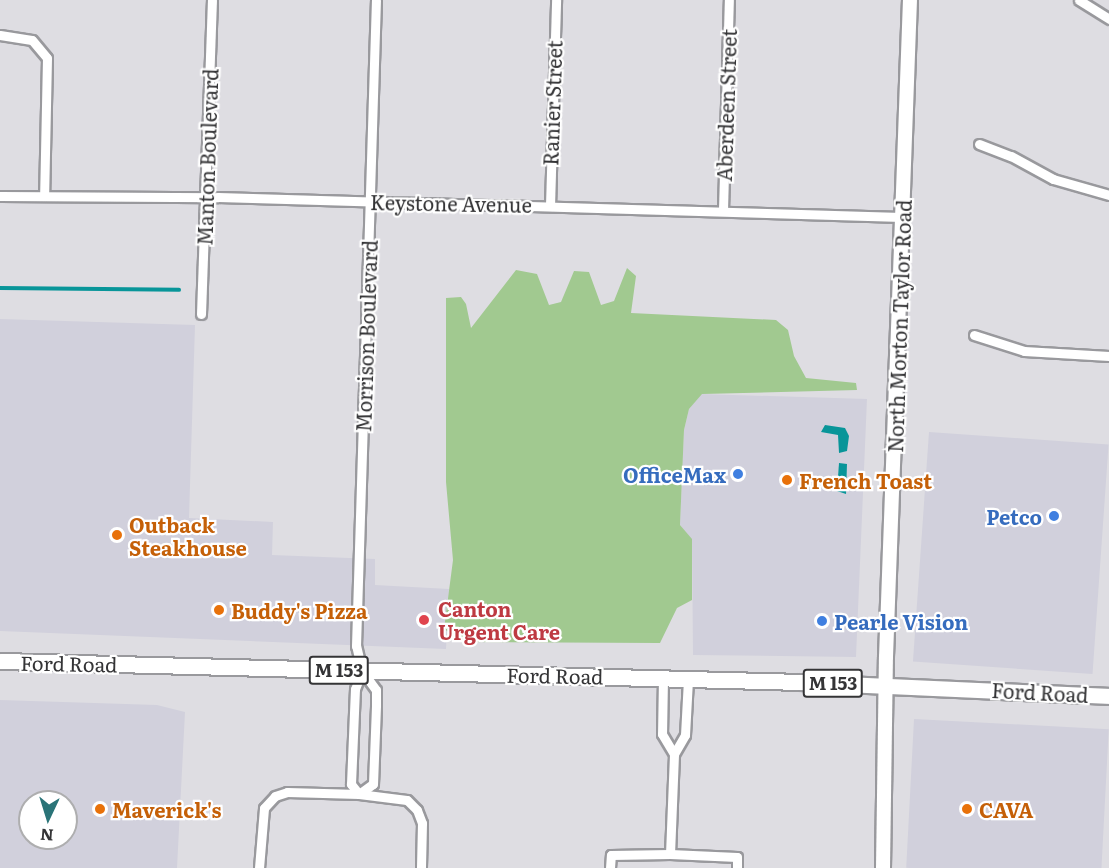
<!DOCTYPE html>
<html>
<head>
<meta charset="utf-8">
<style>
  body { margin:0 }
  #map { position:relative; width:1109px; height:868px; overflow:hidden; background:#dedde2; font-family:Literata,serif }
  div>[style] { position:absolute }
  .built>* { inset:0; background:#d1d0dc; transform-origin:0 0 }
  .green>* { inset:0; background:#a1c990 }
  .water>* { inset:0; background:#089599 }
  .stream>* { height:4px; margin:-2px; padding:0 2px; transform-origin:2px; border-radius:2px; background:#089599 }
  .roads { filter:drop-shadow(2px 0 #99999d) drop-shadow(-2px 0 #99999d) drop-shadow(0 2px #99999d) drop-shadow(0 -2px #99999d) }
  .street>* { height:9px; margin:-4.5px; padding:0 4.5px; transform-origin:4.5px; border-radius:4.5px; background:#fff }
  .secondary>* { height:14px; margin:-7px; padding:0 7px; transform-origin:7px; border-radius:7px; background:#fff }
  .primary>* { height:15px; margin:-7.5px; padding:0 7.5px; transform-origin:7.5px; border-radius:7.5px; background:#fff }
  .dots>* { width:16px; height:16px; translate:-50% -50%; box-sizing:border-box; border:3px solid #fff; border-radius:50% }
  span { translate:-50% -50%; white-space:nowrap; text-align:center; line-height:1.15; -webkit-text-stroke:4.5px #fff; paint-order:stroke }
  .shield-label span { padding:2px 4px; background:#fff; border:2px solid; border-radius:4px; -webkit-text-stroke-width:0 }
  .shield-label { font-size:18px; color:#343436; font-weight:700 }
  .street-label { font-size:20px; color:#343436 }
  .shop-label { font-size:20px; color:#366cbe; font-weight:700 }
  .right { translate:-100% -50%; text-align:right }
  .left { translate:0 -50%; text-align:left }
  .food-label { font-size:20px; color:#c56008; font-weight:700 }
  .health-label { font-size:20px; color:#be3a42; font-weight:700 }
  .north { position:absolute; left:18px; top:790px; width:60px; height:60px; box-sizing:border-box; background:#fff; border:2px solid #aeaeaf; border-radius:50%; rotate:184deg; font-size:16px; font-weight:700; line-height:24px; text-align:center; color:#343436 }
  .north::after { content:''; display:block; margin:auto; width:21px; height:27px; background:#2a7478; clip-path:polygon(50% 0,100% 100%,50% 72%,0 100%) }
</style>
</head>
<body>
<div id="map">
  <div class="built">
    <div style="clip-path:polygon(0 319px,195px 325px,189px 518px,273px 522px,272px 555px,375px 559px,375px 585px,449px 589px,446px 649px,0 631px)"></div>
    <div style="clip-path:polygon(701px 394px,867px 399px,856px 657px,693px 655px,692px 540px,680px 525px,684px 430px,689px 409px)"></div>
    <div style="left:929px;top:432px;width:180px;height:230px;rotate:4deg"></div>
    <div style="clip-path:polygon(evenodd,0 700px,157px 705px,185px 712px,177px 868px,0 868px,0 700px,30px 802px,66px 802px,66px 838px,30px 838px,30px 802px)"></div>
    <div style="left:914px;top:719px;width:195px;height:149px;rotate:3deg"></div>
  </div>
  <div class="green">
    <div style="clip-path:polygon(627px 268px,636px 276px,631px 313px,776px 320px,788px 330px,794px 356px,806px 378px,856px 383px,857px 390px,702px 394px,689px 409px,684px 430px,680px 525px,692px 539px,692px 600px,677px 608px,660px 643px,464px 642px,444px 629px,453px 560px,446px 482px,446px 298px,461px 297px,466px 304px,471px 328px,516px 270px,537px 274px,549px 305px,561px 302px,574px 271px,589px 272px,601px 305px,614px 301px)"></div>
  </div>
  <div class="water">
    <div style="clip-path:polygon(825px 425px,845px 428px,849px 436px,847px 451px,839px 453px,838px 435px,821px 432px)"></div>
    <div style="clip-path:polygon(839px 463px,847px 464px,846px 494px,837px 491px)"></div>
  </div>
  <div class="stream">
    <div style="left:0;top:288px;width:179px;rotate:0.6deg"></div>
  </div>
  <div class="roads">
    <div class="street">
      <div style="left:1079px;top:0;width:36px;rotate:32deg"></div>
      <div style="left:0;top:35px;width:32px;rotate:9deg"></div>
      <div style="left:32px;top:40px;width:23px;rotate:50deg"></div>
      <div style="left:47px;top:58px;width:138px;rotate:91.2deg"></div>
      <div style="left:979px;top:144px;width:34px;rotate:21deg"></div>
      <div style="left:1011px;top:156px;width:48px;rotate:28.7deg"></div>
      <div style="left:1053px;top:179px;width:58px;rotate:15.9deg"></div>
      <div style="left:0;top:196px;width:218px;rotate:0.3deg"></div>
      <div style="left:218px;top:197px;width:684px;rotate:1.67deg"></div>
      <div style="left:550px;top:206px;width:206px;rotate:-88.3deg"></div>
      <div style="left:723px;top:210px;width:210px;rotate:-88.4deg"></div>
      <div style="left:201px;top:314px;width:314px;rotate:-88deg"></div>
      <div style="left:974px;top:335px;width:52px;rotate:17.7deg"></div>
      <div style="left:1024px;top:351px;width:85px;rotate:3.4deg"></div>
      <div style="left:663px;top:678px;width:56px;rotate:91deg"></div>
      <div style="left:662px;top:734px;width:23px;rotate:59deg"></div>
      <div style="left:674px;top:754px;width:22px;rotate:-60deg"></div>
      <div style="left:685px;top:735px;width:56px;rotate:-86.9deg"></div>
      <div style="left:359px;top:794px;width:17px;rotate:-36deg"></div>
      <div style="left:373px;top:784px;width:79px;rotate:-87.8deg"></div>
      <div style="left:376px;top:705px;width:15px;rotate:-90deg"></div>
      <div style="left:376px;top:690px;width:24px;rotate:-126deg"></div>
      <div style="left:362px;top:671px;width:26px;rotate:-103deg"></div>
      <div style="left:356px;top:646px;width:646px;rotate:-88.23deg"></div>
      <div style="left:359px;top:794px;width:13px;rotate:-129deg"></div>
      <div style="left:351px;top:784px;width:95px;rotate:-87.6deg"></div>
      <div style="left:355px;top:689px;width:19px;rotate:-69deg"></div>
      <div style="left:670px;top:854px;width:100px;rotate:-87.7deg"></div>
      <div style="left:259px;top:868px;width:60px;rotate:-85.2deg"></div>
      <div style="left:264px;top:808px;width:16px;rotate:-47deg"></div>
      <div style="left:275px;top:796px;width:13px;rotate:-18deg"></div>
      <div style="left:287px;top:792px;width:72px;rotate:1.6deg"></div>
      <div style="left:359px;top:794px;width:48px;rotate:7.1deg"></div>
      <div style="left:407px;top:800px;width:14px;rotate:45deg"></div>
      <div style="left:417px;top:810px;width:14px;rotate:69deg"></div>
      <div style="left:422px;top:823px;width:45px;rotate:91.3deg"></div>
      <div style="left:610px;top:868px;width:13px;rotate:-86deg"></div>
      <div style="left:611px;top:855px;width:59px;rotate:-1deg"></div>
      <div style="left:670px;top:854px;width:67px;rotate:2.6deg"></div>
      <div style="left:737px;top:857px;width:11px;rotate:90deg"></div>
    </div>
    <div class="secondary">
      <div style="left:883px;top:868px;width:211px;rotate:-89.2deg"></div>
      <div style="left:886px;top:657px;width:657px;rotate:-87.91deg"></div>
    </div>
    <div class="primary">
      <div style="left:0;top:661px;width:802px;rotate:1.5deg"></div>
      <div style="left:802px;top:682px;width:307px;rotate:2.6deg"></div>
    </div>
  </div>
  <div class="dots">
    <div style="left:738px;top:474px;background:#3f7fe0"></div>
    <div style="left:787px;top:480px;background:#e8710a"></div>
    <div style="left:1054px;top:516px;background:#3f7fe0"></div>
    <div style="left:117px;top:535px;background:#e8710a"></div>
    <div style="left:219px;top:610px;background:#e8710a"></div>
    <div style="left:424px;top:620px;background:#e0444e"></div>
    <div style="left:822px;top:621px;background:#3f7fe0"></div>
    <div style="left:100px;top:809px;background:#e8710a"></div>
    <div style="left:967px;top:809px;background:#e8710a"></div>
  </div>
  <div class="shield-label">
    <span style="left:339px;top:670px">M 153</span>
    <span style="left:833px;top:683px">M 153</span>
  </div>
  <div class="street-label">
    <span style="left:552px;top:103px;rotate:-88deg">Ranier Street</span>
    <span style="left:726px;top:105px;rotate:-88deg">Aberdeen Street</span>
    <span style="left:207px;top:157px;rotate:-88deg">Manton Boulevard</span>
    <span style="left:451px;top:203px;rotate:1deg">Keystone Avenue</span>
    <span style="left:899px;top:326px;rotate:-88deg">North Morton Taylor Road</span>
    <span style="left:366px;top:336px;rotate:-88deg">Morrison Boulevard</span>
    <span style="left:69px;top:663px;rotate:1deg">Ford Road</span>
    <span style="left:555px;top:675px;rotate:1deg">Ford Road</span>
    <span style="left:1040px;top:692px;rotate:3deg">Ford Road</span>
  </div>
  <div class="shop-label">
    <span class="right" style="left:726px;top:474px">OfficeMax</span>
    <span class="right" style="left:1042px;top:516px">Petco</span>
    <span class="left" style="left:834px;top:621px">Pearle Vision</span>
  </div>
  <div class="food-label">
    <span class="left" style="left:799px;top:480px">French Toast</span>
    <span class="left" style="left:129px;top:536px">Outback<br>Steakhouse</span>
    <span class="left" style="left:231px;top:610px">Buddy's Pizza</span>
    <span class="left" style="left:112px;top:809px">Maverick's</span>
    <span class="left" style="left:979px;top:809px">CAVA</span>
  </div>
  <div class="health-label">
    <span class="left" style="left:438px;top:620px">Canton<br>Urgent Care</span>
  </div>
  <div class="north">N</div>
</div>
</body>
</html>
